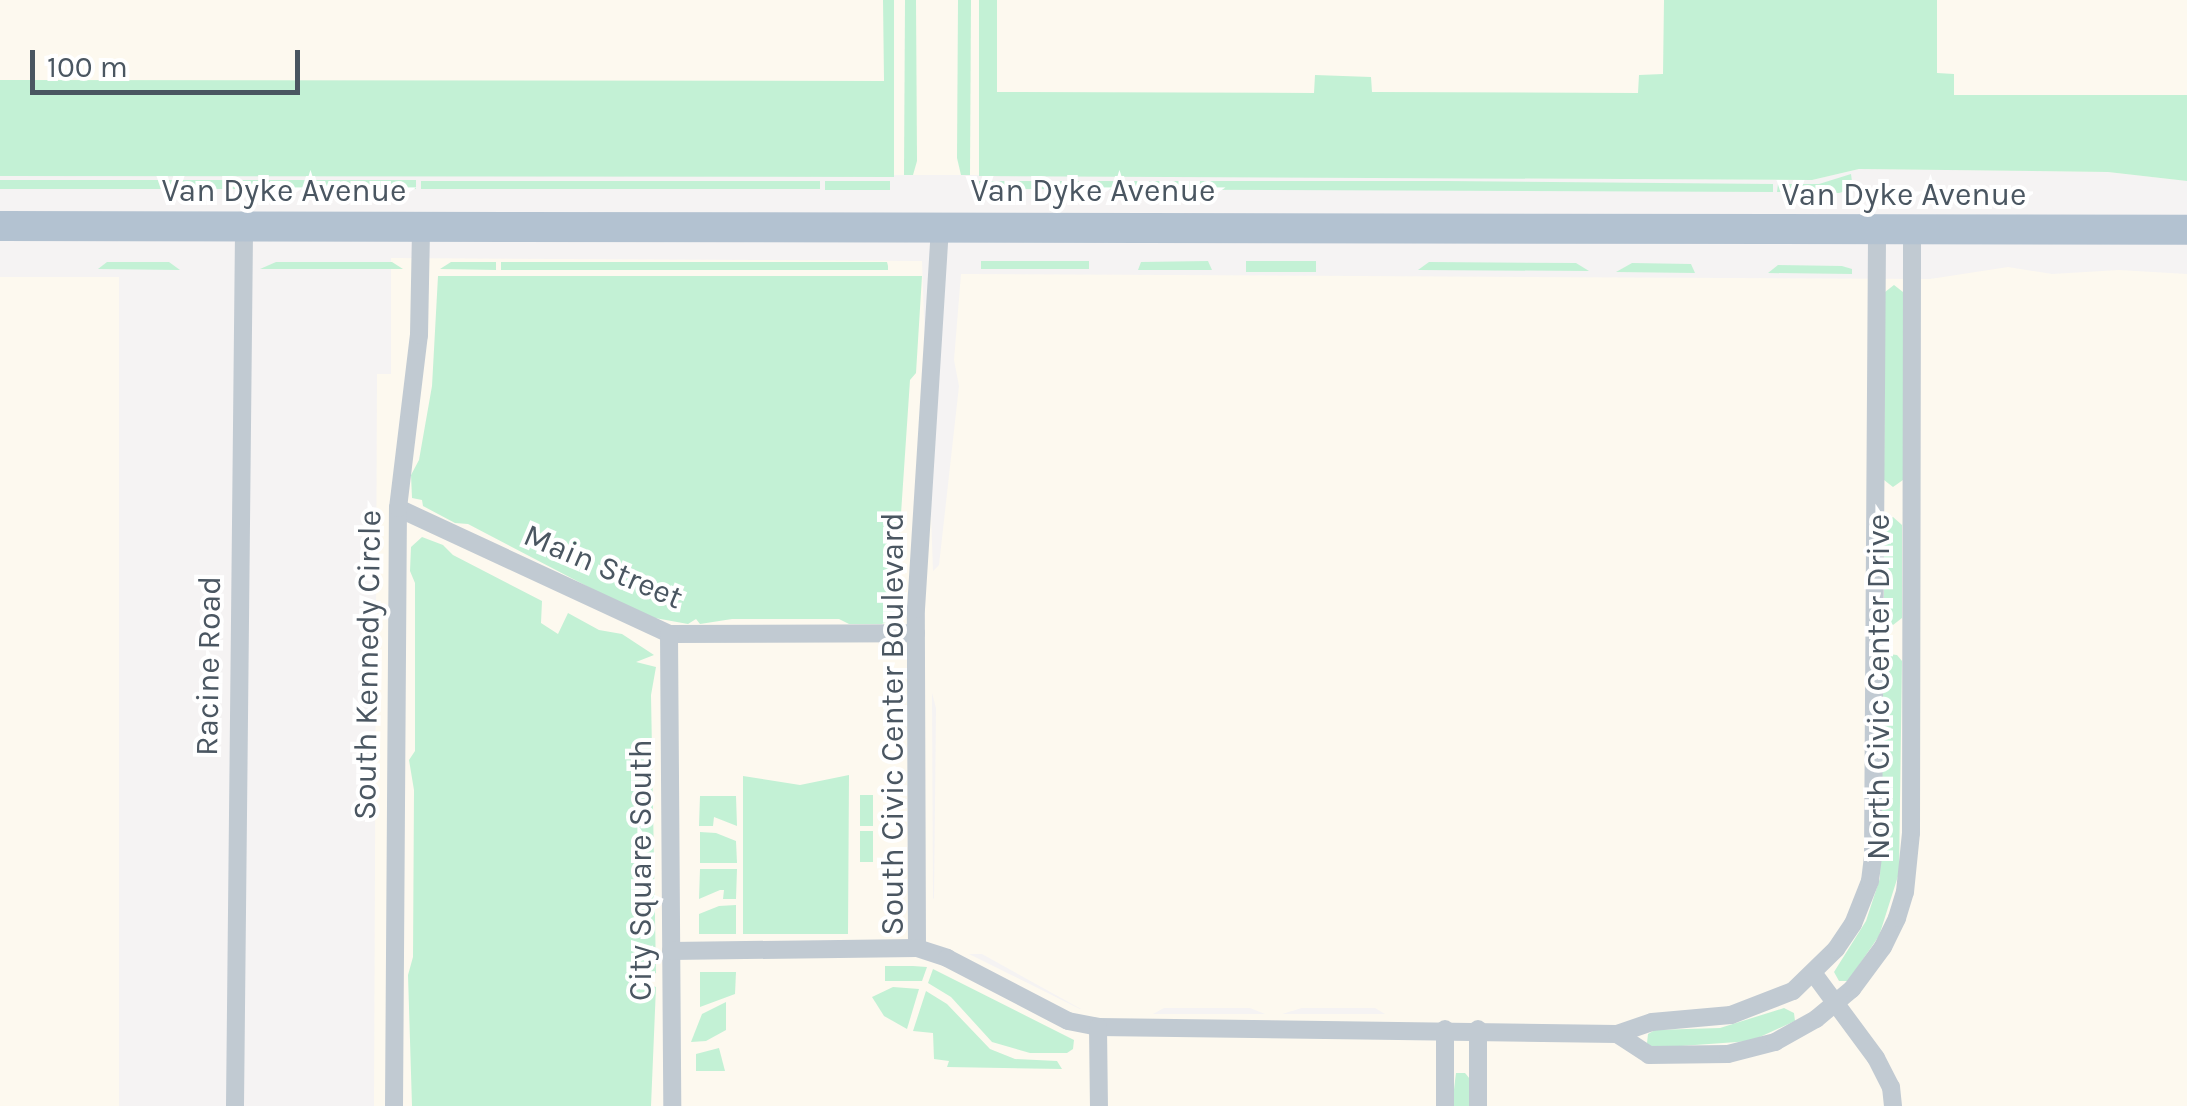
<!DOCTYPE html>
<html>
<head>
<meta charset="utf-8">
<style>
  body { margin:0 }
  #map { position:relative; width:2187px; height:1106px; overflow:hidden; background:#f5f3f3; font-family:Karla,sans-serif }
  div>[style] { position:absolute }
  .commercial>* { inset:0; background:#fdf9ef; transform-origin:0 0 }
  .green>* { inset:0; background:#c3f1d5; transform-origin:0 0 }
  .minor>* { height:18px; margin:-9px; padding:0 9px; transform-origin:9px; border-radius:9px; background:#c1cad2 }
  .primary>* { height:30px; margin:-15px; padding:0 15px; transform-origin:15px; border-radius:15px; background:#b3c2d1 }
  span { translate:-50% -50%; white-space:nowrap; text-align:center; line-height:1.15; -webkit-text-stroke:8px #fff; paint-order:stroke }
  .street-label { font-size:32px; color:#4a5661 }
  .scale { position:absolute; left:30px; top:50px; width:270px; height:45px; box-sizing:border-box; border:5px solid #4a5661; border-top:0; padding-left:12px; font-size:30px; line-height:35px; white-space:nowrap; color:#4a5661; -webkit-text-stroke:8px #fff; paint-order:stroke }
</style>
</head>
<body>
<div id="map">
  <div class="commercial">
    <div style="clip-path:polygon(0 0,2187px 0,2187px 181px,2108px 172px,1859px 169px,1812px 180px,970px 175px,0 176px)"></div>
    <div style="clip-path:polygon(evenodd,391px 258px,922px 261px,933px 571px,939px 565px,959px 386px,954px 360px,961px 274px,1930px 279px,2008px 267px,2052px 274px,2119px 270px,2187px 274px,2187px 1106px,374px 1106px,377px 374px,391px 374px,391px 258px,932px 693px,936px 708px,934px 899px,933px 898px,932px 693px,391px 258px,969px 954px,982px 954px,1081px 1009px,1080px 1009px,969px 954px,391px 258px,1250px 1008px,1265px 1014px,1153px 1014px,1164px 1008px,1250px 1008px,391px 258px,1302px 1008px,1375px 1008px,1385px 1014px,1282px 1014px,1302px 1008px)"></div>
    <div style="left:0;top:277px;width:119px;height:829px"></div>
  </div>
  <div class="green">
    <div style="clip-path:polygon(883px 0,894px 0,894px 177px,0 176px,0 80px,884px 81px)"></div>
    <div style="clip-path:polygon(905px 0,916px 0,917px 161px,913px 175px,904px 175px)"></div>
    <div style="clip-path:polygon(958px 0,971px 0,970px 175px,961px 175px,957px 158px)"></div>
    <div style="clip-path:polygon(979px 0,997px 0,997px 92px,1314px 93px,1315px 75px,1371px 77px,1372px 92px,1638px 93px,1639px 75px,1663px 74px,1664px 0,1937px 0,1937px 73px,1954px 74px,1954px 95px,2187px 95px,2187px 181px,2108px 172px,1859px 169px,1812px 180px,979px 176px)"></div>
    <div style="clip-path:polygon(1851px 174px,1853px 189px,1839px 193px,1777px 192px,1778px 184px,1819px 184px)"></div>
    <div style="left:0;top:180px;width:416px;height:9px"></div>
    <div style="left:421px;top:181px;width:399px;height:8px"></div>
    <div style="left:825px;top:181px;width:65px;height:9px"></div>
    <div style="clip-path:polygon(979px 181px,1446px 181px,1773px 184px,1773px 192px,990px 189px,980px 188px)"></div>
    <div style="left:981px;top:261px;width:108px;height:8px"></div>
    <div style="clip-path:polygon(1208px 261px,1212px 270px,1138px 270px,1141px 262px)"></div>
    <div style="left:1246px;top:261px;width:70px;height:11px"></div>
    <div style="clip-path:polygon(107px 262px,169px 262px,180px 270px,98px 269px)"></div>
    <div style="clip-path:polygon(276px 262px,392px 262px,403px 269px,260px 269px)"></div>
    <div style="clip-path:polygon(451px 262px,496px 262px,496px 270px,440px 269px)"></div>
    <div style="clip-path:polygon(501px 262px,887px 262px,888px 266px,888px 270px,501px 270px)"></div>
    <div style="clip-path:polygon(1429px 262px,1576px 263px,1589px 271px,1418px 270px)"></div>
    <div style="clip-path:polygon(1632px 263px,1691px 264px,1695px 273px,1616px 272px)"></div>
    <div style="clip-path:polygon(1778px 265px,1842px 266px,1852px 269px,1852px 274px,1768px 273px)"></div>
    <div style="clip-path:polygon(438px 276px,922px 276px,916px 373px,910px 380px,894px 618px,882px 624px,849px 624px,839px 619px,732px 619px,700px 624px,696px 619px,688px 624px,644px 616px,468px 524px,455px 523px,423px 506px,422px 500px,412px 498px,411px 475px,419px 460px,432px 386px)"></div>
    <div style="clip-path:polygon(1894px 285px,1903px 292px,1903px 480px,1893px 487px,1884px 480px,1885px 292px)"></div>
    <div style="clip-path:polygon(1893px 517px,1902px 525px,1902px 618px,1893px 625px,1884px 618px,1884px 525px)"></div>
    <div style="clip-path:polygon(422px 537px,443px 545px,453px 555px,542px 601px,541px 623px,558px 634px,568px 613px,599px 630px,622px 634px,654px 655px,636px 662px,656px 667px,651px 695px,656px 973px,637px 981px,656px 987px,651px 1106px,412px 1106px,408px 975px,413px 957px,414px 790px,409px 760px,415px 751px,415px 583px,410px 571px,411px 547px)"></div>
    <div style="clip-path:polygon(1888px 654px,1897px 655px,1902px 661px,1899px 873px,1879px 936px,1848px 981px,1839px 981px,1834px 972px,1866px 921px,1880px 878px,1883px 661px)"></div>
    <div style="clip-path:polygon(849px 775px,848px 934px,743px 934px,743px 776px,800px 785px)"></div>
    <div style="left:860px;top:795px;width:13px;height:31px"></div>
    <div style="clip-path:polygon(700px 796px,736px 796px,737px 826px,714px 817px,713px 826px,699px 826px)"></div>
    <div style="left:860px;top:831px;width:13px;height:31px"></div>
    <div style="clip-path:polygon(700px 832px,716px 833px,736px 841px,737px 863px,700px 863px)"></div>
    <div style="clip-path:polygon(700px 869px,737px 869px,736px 899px,723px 899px,724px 890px,720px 890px,699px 899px)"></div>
    <div style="clip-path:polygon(736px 905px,736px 934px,699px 934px,699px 914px,719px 906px)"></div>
    <div style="clip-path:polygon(885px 966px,913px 966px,927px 967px,922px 981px,885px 981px)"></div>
    <div style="clip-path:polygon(933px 969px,1074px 1040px,1073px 1049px,1067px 1053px,1030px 1053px,992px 1042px,951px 997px,928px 983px)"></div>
    <div style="clip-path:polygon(700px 972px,736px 972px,735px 994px,700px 1007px)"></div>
    <div style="clip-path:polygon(893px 987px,919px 989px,907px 1029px,884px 1016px,872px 997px)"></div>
    <div style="clip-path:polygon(926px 991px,947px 1004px,990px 1049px,1015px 1059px,1057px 1061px,1062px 1069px,947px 1067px,949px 1061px,934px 1059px,933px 1033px,913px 1031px)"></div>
    <div style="clip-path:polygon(726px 1002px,726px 1030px,706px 1041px,691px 1042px,702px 1014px)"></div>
    <div style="clip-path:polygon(1784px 1008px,1794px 1013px,1795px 1021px,1751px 1041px,1653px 1048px,1647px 1043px,1648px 1034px,1655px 1030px,1720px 1028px)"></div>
    <div style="clip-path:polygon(719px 1048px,725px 1071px,696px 1071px,696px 1054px)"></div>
    <div style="clip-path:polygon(1456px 1073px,1465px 1073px,1470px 1079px,1470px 1106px,1452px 1106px)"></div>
  </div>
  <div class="minor">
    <div style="left:398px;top:508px;width:299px;rotate:24.9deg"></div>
    <div style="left:669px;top:634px;width:247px;rotate:-0.2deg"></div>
    <div style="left:669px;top:634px;width:472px;rotate:89.6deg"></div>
    <div style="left:917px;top:948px;width:339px;rotate:-90.2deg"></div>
    <div style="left:916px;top:609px;width:383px;rotate:-86.4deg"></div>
    <div style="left:671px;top:951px;width:246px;rotate:-0.7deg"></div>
    <div style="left:917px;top:948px;width:32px;rotate:18deg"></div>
    <div style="left:947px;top:958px;width:136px;rotate:27.5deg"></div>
    <div style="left:1068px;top:1021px;width:31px;rotate:11deg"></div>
    <div style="left:1098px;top:1027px;width:519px;rotate:0.77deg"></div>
    <div style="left:1617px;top:1034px;width:37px;rotate:-19deg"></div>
    <div style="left:1652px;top:1022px;width:79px;rotate:-5.1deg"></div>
    <div style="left:1731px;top:1015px;width:66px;rotate:-21.2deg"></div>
    <div style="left:1793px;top:991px;width:60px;rotate:-44.3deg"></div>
    <div style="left:1836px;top:949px;width:30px;rotate:-56deg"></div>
    <div style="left:1853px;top:924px;width:46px;rotate:-68.4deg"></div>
    <div style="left:1870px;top:881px;width:25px;rotate:-83deg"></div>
    <div style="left:1873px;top:856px;width:626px;rotate:-89.63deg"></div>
    <div style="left:1814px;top:974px;width:104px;rotate:53.6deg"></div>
    <div style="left:1876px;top:1058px;width:33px;rotate:63deg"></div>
    <div style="left:1891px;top:1087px;width:19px;rotate:84deg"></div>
    <div style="left:1098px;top:1027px;width:79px;rotate:89.3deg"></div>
    <div style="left:1478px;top:1029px;width:77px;rotate:90deg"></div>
    <div style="left:1617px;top:1034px;width:38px;rotate:33deg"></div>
    <div style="left:1649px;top:1055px;width:79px;rotate:-0.7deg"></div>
    <div style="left:1728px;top:1054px;width:49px;rotate:-14.3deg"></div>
    <div style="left:1775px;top:1042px;width:47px;rotate:-29.3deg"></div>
    <div style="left:1816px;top:1019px;width:47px;rotate:-39.8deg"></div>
    <div style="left:1852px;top:989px;width:52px;rotate:-53.6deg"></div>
    <div style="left:1883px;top:947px;width:32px;rotate:-64deg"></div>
    <div style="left:1897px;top:918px;width:27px;rotate:-73deg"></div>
    <div style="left:1905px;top:892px;width:59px;rotate:-84.2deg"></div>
    <div style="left:1911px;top:833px;width:603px;rotate:-89.9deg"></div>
    <div style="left:235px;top:1106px;width:880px;rotate:-89.41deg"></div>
    <div style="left:394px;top:1106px;width:598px;rotate:-89.62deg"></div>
    <div style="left:398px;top:508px;width:174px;rotate:-83.1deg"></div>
    <div style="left:419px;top:335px;width:109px;rotate:-88.9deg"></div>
    <div style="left:1445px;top:1106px;width:77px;rotate:-90deg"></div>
  </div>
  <div class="primary">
    <div style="left:0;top:226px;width:2187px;rotate:0.1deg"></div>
  </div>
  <div class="street-label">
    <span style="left:284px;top:191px">Van Dyke Avenue</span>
    <span style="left:1093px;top:191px">Van Dyke Avenue</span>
    <span style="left:1904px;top:195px">Van Dyke Avenue</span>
    <span style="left:603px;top:567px;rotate:23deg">Main Street</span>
    <span style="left:368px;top:665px;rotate:-89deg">South Kennedy Circle</span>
    <span style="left:209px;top:666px;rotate:-89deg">Racine Road</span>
    <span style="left:1879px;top:687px;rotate:-90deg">North Civic Center Drive</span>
    <span style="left:893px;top:724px;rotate:-90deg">South Civic Center Boulevard</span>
    <span style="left:641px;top:870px;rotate:-90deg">City Square South</span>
  </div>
  <div class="scale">100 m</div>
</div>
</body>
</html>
